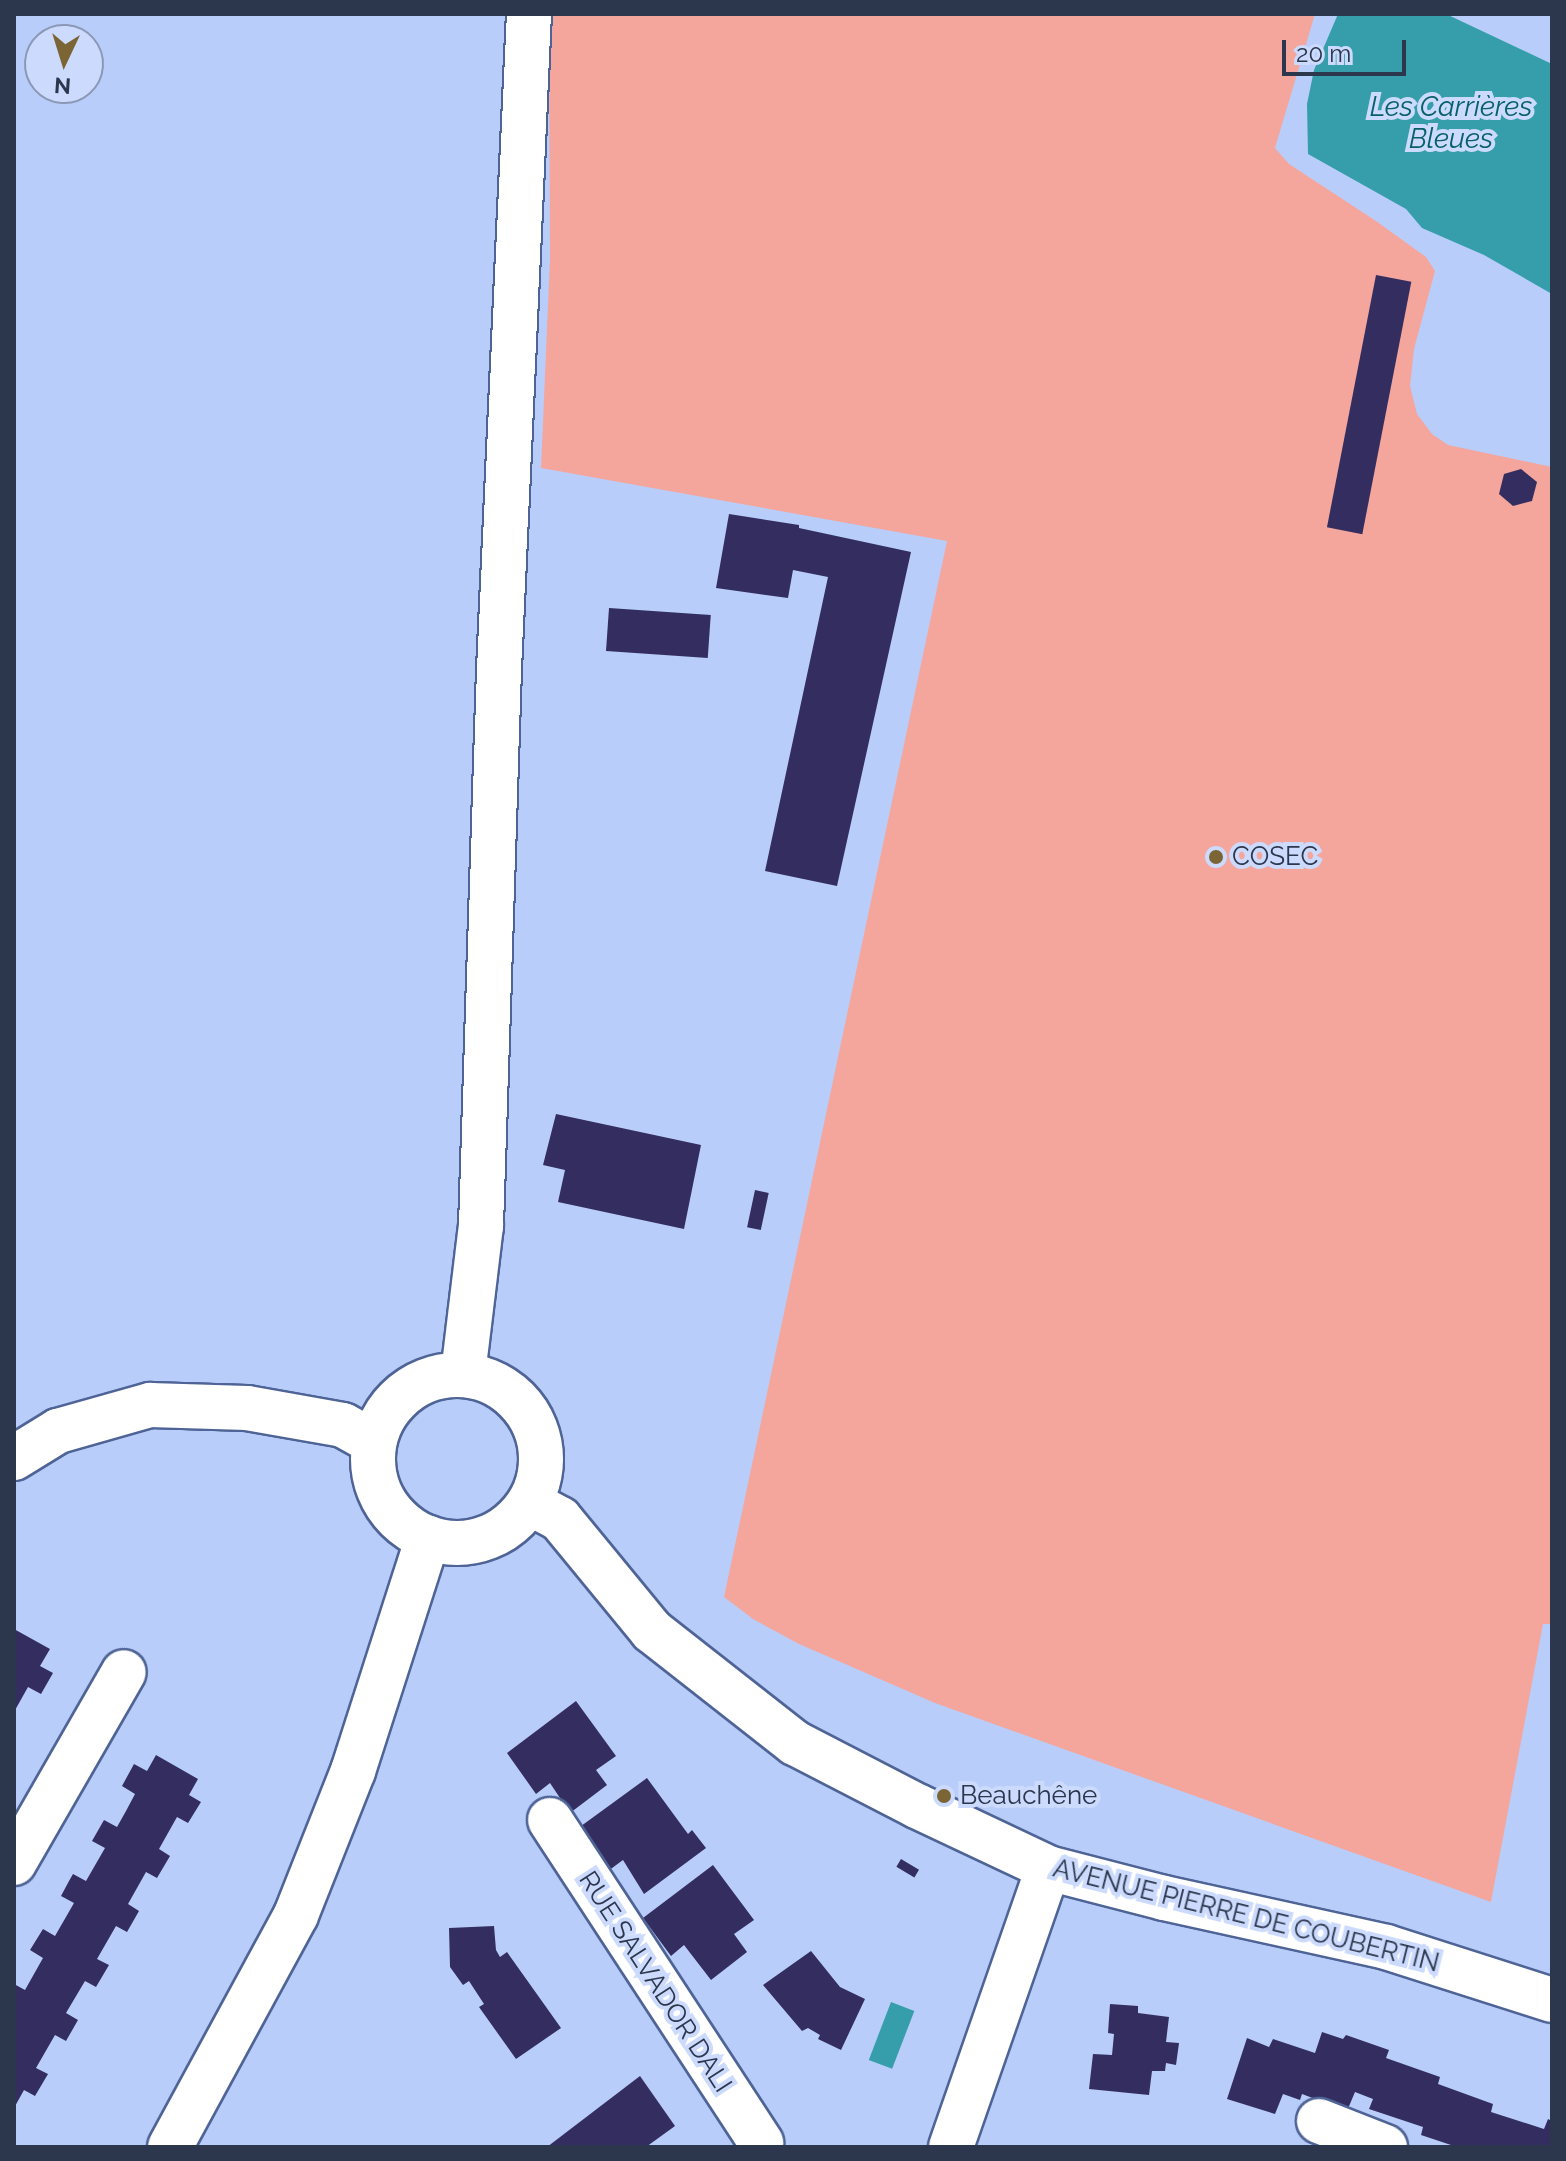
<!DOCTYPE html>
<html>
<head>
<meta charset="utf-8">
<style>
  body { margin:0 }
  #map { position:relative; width:1566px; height:2161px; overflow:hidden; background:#b9cdfa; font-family:Raleway,sans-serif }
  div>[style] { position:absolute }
  .green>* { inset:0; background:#f4a69d }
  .water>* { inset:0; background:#359eaa; transform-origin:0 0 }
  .building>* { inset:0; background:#332e5f; transform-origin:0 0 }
  .roads { filter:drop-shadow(2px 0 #4f6496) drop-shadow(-2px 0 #4f6496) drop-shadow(0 2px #4f6496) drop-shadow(0 -2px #4f6496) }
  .street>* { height:44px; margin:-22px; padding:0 22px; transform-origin:22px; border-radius:22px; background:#fff }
  .street>.ring { margin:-22px; padding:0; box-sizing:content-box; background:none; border:44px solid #fff; border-radius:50% }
  .dots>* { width:22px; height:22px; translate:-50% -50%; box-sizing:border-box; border:4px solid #cbdafd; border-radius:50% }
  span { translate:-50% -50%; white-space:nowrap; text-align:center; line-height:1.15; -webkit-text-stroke:8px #cbdafd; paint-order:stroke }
  .poi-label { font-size:26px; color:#2c364c }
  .left { translate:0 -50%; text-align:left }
  .street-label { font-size:26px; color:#2c364c }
  .water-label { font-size:28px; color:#066069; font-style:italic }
  .frame { position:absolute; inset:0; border:16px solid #2c364c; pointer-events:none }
  .north { position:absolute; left:24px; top:24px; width:80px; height:80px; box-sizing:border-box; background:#cbdafd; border:2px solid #8b98b6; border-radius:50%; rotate:184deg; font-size:22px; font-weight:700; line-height:32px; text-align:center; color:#2c364c }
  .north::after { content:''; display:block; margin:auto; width:28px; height:36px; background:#7b6535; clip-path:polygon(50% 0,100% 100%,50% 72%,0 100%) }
  .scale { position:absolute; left:1282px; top:40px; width:124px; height:36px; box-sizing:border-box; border:4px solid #2c364c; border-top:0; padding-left:10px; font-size:24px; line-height:28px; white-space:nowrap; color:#2c364c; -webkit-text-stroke:6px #cbdafd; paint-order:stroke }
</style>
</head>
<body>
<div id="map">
  <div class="green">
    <div style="clip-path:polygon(549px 14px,1315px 14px,1275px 148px,1289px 164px,1376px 221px,1426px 257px,1435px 271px,1414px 349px,1410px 386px,1417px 414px,1432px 434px,1448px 445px,1552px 467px,1552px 1624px,1543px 1624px,1491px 1902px,935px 1703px,799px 1644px,753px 1619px,724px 1597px,947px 541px,541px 468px,550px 259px)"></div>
  </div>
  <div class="water">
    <div style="clip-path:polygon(1338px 14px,1446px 14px,1552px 64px,1552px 294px,1484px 255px,1422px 228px,1406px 209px,1308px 154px,1307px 104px,1314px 70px)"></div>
    <div style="left:891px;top:2002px;width:25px;height:62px;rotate:21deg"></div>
  </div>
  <div class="building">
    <div style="left:1376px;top:275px;width:36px;height:257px;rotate:11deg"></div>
    <div style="clip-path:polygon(1521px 469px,1537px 482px,1532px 501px,1513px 506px,1499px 494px,1504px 474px)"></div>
    <div style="clip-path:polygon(729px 514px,799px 525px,799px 528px,911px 552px,837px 886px,765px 871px,828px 577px,793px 570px,788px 598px,716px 588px)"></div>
    <div style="left:609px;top:608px;width:102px;height:43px;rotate:4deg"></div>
    <div style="clip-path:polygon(556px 1114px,701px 1145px,684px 1229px,558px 1202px,565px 1170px,543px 1165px)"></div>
    <div style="left:755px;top:1190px;width:14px;height:38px;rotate:12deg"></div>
    <div style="clip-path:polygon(14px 1629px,50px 1649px,40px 1666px,53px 1673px,41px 1694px,28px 1687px,14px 1712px)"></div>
    <div style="clip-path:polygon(576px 1701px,616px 1756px,596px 1770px,607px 1785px,570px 1813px,550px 1783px,536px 1794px,507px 1753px)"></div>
    <div style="clip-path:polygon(156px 1755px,198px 1779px,189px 1795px,201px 1802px,188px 1823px,177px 1817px,159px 1849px,170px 1856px,157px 1878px,146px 1872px,128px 1904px,139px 1911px,127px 1932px,116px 1926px,97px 1959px,109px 1965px,96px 1987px,85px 1981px,66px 2013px,78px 2020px,66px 2041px,55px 2035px,36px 2068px,48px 2074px,35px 2096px,24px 2090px,14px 2108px,14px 1984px,25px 1990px,43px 1958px,30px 1950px,43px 1929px,55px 1936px,74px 1903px,61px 1896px,69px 1881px,73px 1874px,86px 1881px,105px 1848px,92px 1841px,104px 1820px,117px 1827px,126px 1811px,135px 1794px,122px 1786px,134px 1764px,147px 1771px)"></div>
    <div style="clip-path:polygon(647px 1778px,688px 1834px,692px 1830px,706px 1848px,644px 1894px,623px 1860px,608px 1871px,577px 1829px)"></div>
    <div style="left:901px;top:1859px;width:21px;height:9px;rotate:31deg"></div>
    <div style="clip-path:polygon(713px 1865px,754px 1920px,734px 1934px,747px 1952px,711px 1980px,684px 1945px,671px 1956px,643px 1918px)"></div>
    <div style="clip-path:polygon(494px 1926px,496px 1950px,500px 1957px,507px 1952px,561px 2028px,516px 2059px,479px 2007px,484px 2004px,469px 1981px,463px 1985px,450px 1967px,449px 1928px)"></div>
    <div style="clip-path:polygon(811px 1951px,840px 1987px,865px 1999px,841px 2050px,818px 2039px,820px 2035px,808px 2028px,802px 2031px,763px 1985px)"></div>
    <div style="clip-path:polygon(1110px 2004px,1138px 2006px,1138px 2013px,1169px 2017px,1166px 2042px,1179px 2043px,1176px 2065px,1166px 2063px,1165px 2071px,1152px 2071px,1149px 2095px,1089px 2089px,1093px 2054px,1112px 2055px,1114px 2034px,1108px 2033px)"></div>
    <div style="clip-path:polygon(1322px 2032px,1343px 2039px,1346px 2035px,1389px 2050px,1386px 2058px,1440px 2077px,1438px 2084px,1493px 2104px,1491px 2112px,1544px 2129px,1548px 2119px,1552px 2121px,1552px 2147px,1457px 2147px,1421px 2135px,1423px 2127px,1369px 2109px,1373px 2099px,1355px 2092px,1347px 2111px,1302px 2094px,1300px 2100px,1283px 2094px,1275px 2114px,1227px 2099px,1247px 2038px,1269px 2047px,1273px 2039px,1315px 2053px)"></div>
    <div style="clip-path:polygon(640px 2076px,675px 2126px,646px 2147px,547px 2147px)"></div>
  </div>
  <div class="roads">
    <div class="street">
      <div style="left:463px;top:1374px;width:149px;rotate:-83.1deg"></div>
      <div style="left:481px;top:1226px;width:557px;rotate:-88.15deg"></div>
      <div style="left:499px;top:669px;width:656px;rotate:-87.38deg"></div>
      <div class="ring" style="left:373px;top:1375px;width:124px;height:124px"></div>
      <div style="left:14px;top:1458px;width:52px;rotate:-31.5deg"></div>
      <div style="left:58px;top:1431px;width:96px;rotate:-15.8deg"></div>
      <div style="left:150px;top:1405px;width:97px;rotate:1.8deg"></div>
      <div style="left:247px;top:1408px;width:97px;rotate:10deg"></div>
      <div style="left:343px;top:1425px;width:35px;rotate:29deg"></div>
      <div style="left:530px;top:1503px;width:34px;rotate:28deg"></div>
      <div style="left:560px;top:1519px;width:145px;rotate:50.6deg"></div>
      <div style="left:652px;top:1631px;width:182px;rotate:38.1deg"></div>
      <div style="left:795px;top:1743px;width:137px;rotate:27.3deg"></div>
      <div style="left:917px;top:1806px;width:145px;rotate:25.3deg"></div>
      <div style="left:1048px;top:1868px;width:120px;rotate:14.5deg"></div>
      <div style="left:1164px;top:1898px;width:227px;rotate:12.4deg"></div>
      <div style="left:1386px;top:1947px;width:174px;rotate:17.7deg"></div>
      <div style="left:550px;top:1820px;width:386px;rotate:56.8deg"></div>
      <div style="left:14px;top:1863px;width:220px;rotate:-60.1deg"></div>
      <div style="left:1319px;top:2121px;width:71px;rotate:21.5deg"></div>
      <div style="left:170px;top:2147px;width:264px;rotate:-61.5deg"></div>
      <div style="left:296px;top:1915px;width:155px;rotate:-68.4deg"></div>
      <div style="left:353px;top:1771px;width:245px;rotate:-72.2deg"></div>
      <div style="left:951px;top:2147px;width:295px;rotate:-70.8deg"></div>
    </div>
  </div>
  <div class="dots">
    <div style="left:1216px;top:857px;background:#7b6535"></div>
    <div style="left:944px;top:1796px;background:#7b6535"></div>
  </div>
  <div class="poi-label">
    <span class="left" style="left:1232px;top:857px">COSEC</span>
    <span class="left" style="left:960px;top:1796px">Beauchêne</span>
  </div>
  <div class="street-label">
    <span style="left:1246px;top:1916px;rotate:14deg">AVENUE PIERRE DE COUBERTIN</span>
    <span style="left:655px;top:1982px;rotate:57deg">RUE SALVADOR DALI</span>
  </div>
  <div class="water-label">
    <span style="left:1451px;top:123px">Les Carrières<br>Bleues</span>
  </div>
  <div class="frame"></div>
  <div class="north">N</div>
  <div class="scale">20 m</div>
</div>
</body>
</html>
